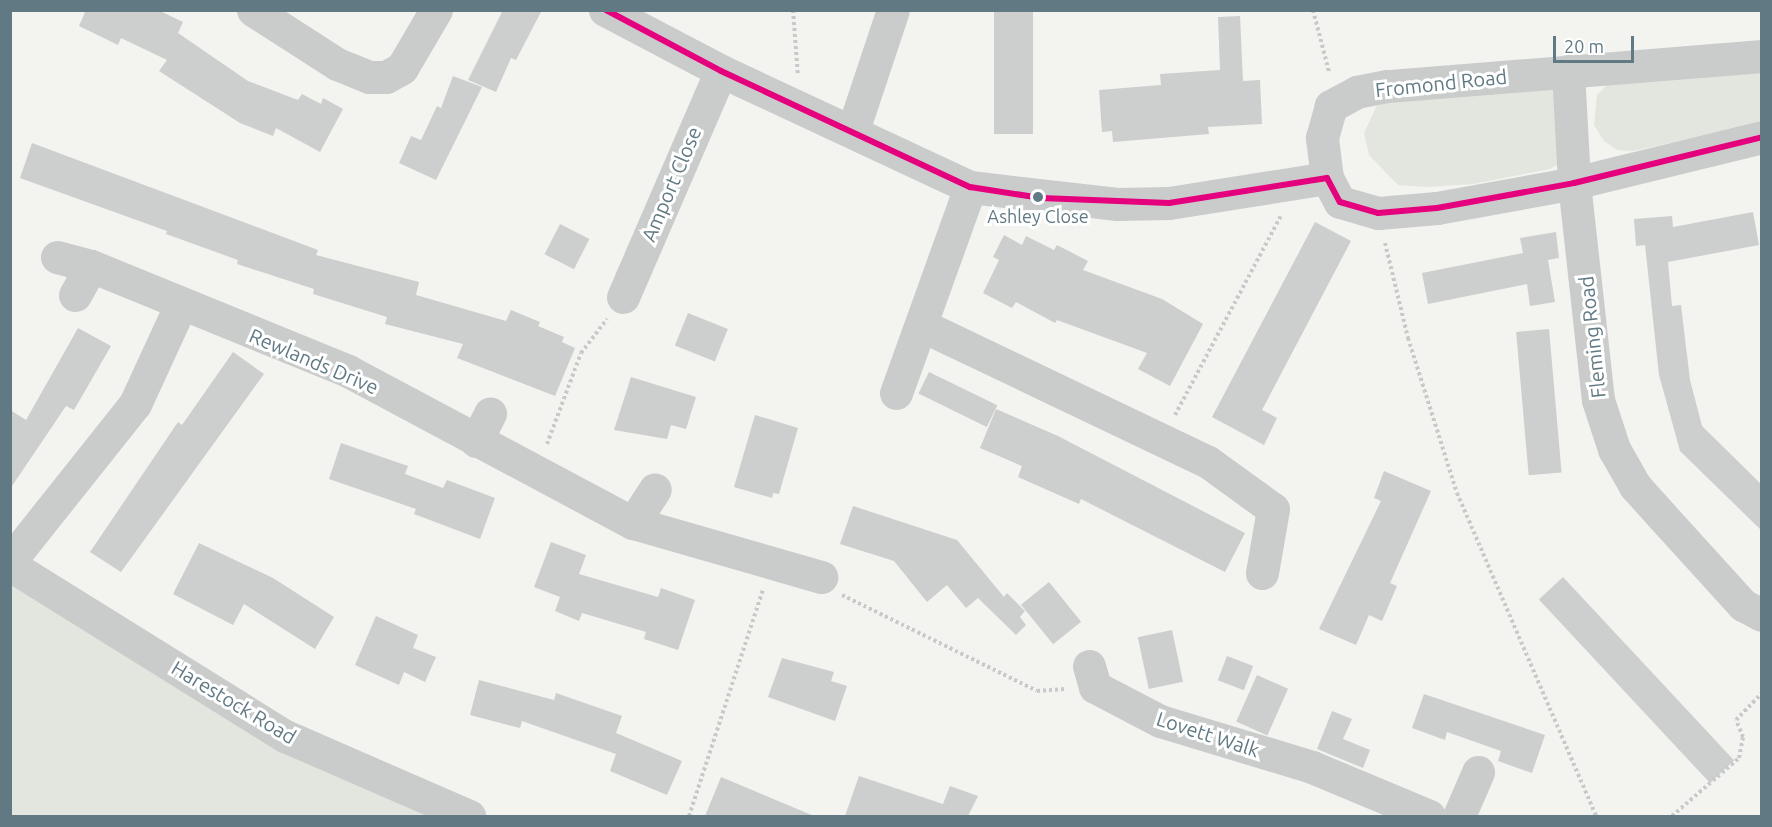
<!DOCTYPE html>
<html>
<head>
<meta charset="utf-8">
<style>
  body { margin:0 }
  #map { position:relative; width:1772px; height:827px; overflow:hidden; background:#f3f3f0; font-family:Ubuntu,sans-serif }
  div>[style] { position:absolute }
  .green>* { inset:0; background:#e3e6de }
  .building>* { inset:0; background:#cdcfce; transform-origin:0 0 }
  .path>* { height:4px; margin-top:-2px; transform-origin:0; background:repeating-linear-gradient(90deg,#c8c9ca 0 3px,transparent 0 6px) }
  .minor>* { height:33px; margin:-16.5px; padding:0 16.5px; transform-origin:16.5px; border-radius:16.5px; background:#cacccc }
  .bus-1>* { height:6px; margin:-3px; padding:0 3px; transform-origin:3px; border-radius:3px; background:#e5007d }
  .dots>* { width:16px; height:16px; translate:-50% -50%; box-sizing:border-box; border:3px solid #fff; border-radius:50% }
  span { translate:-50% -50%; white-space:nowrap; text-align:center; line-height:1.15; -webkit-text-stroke:6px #fff; paint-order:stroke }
  .bus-label { font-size:18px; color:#617983 }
  .street-label { font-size:20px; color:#617983 }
  .frame { position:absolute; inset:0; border:12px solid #617983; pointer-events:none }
  .scale { position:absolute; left:1553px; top:36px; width:81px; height:27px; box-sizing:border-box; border:3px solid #617983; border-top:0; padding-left:8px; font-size:18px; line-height:21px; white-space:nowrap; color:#617983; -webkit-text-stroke:4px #fff; paint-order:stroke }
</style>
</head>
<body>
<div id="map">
  <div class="green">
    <div style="clip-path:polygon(1761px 69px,1761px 123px,1633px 151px,1617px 150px,1604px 141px,1594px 125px,1597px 95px,1608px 84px)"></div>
    <div style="clip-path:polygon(1552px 87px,1557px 93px,1559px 164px,1550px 169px,1473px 184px,1427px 187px,1398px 185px,1369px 155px,1364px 133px,1379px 101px)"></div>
    <div style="clip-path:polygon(10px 565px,285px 736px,469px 816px,11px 816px)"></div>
  </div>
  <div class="building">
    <div style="clip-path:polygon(86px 10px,158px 10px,183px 22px,178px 33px,248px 81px,298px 100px,302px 94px,321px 104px,323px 98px,343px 109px,320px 152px,276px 128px,273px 136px,240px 123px,159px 71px,167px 60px,121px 38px,118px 45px,79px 26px)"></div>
    <div style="clip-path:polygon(503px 10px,542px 10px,516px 60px,511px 58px,496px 92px,468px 80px)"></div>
    <div style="left:994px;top:10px;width:39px;height:124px"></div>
    <div style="clip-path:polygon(1240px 16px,1243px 81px,1260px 80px,1262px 124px,1208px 127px,1209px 134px,1113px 142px,1112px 131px,1102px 132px,1099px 90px,1161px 85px,1160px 74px,1220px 70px,1218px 17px)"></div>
    <div style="clip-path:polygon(453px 76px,482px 87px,436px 180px,399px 163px,411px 136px,421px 140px,437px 106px,441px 108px)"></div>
    <div style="clip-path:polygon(32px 143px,318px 250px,316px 255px,419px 282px,416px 295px,506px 321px,511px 310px,540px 322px,538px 326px,564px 337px,562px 342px,575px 348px,555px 396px,457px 358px,463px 344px,385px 324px,387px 317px,313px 294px,314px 289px,237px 264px,238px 260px,166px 234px,167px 231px,20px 178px)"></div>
    <div style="clip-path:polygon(1753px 212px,1759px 245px,1668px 262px,1672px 306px,1681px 305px,1690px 380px,1702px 426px,1761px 484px,1761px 530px,1680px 451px,1659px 375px,1645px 245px,1636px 246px,1634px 219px,1672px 216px,1673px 227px)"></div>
    <div style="clip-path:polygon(1315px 222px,1351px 241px,1262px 410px,1277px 418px,1264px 445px,1212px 417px)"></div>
    <div style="left:560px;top:224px;width:33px;height:34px;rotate:27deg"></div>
    <div style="clip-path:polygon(1556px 232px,1559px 258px,1548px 260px,1555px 302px,1530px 306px,1527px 284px,1428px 304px,1422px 273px,1523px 253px,1520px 238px)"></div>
    <div style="clip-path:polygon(1004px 235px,1022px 245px,1026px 236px,1054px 250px,1057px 245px,1088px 261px,1083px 270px,1162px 299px,1203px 324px,1170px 386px,1138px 369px,1147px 353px,1057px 320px,1055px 323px,1016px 302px,1012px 308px,983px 293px,999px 260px,993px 257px)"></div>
    <div style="left:688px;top:313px;width:43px;height:35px;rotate:22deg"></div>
    <div style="clip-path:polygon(78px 328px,111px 346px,74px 410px,66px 406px,10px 489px,10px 410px,26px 420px)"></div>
    <div style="left:1549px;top:329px;width:144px;height:33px;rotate:85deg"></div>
    <div style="clip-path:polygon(233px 352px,264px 374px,121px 572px,90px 552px,178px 422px,182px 425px)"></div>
    <div style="left:929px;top:372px;width:76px;height:24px;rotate:26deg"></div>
    <div style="clip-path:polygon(631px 377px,696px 397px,686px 429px,671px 425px,667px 439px,614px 430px)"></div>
    <div style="clip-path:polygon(996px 409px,1058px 436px,1245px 533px,1225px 572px,1081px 499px,1079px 504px,1018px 477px,1022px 466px,980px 448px)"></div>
    <div style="clip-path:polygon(755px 415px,798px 428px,779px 494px,773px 493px,772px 498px,734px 487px)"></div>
    <div style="clip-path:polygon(341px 443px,408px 466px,405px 474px,443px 488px,447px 480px,495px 498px,480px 539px,414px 514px,416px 509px,329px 479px)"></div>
    <div style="clip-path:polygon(1384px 471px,1431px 491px,1390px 583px,1397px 586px,1382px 621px,1369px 615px,1356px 645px,1319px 629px,1381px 501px,1374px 498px)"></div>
    <div style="clip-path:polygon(853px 506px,957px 540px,1004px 597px,1007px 593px,1025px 611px,1020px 617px,1026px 625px,1016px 635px,978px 598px,966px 608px,947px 585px,927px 602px,894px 561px,840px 544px)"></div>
    <div style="clip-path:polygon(551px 542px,586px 555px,579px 574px,658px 597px,661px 588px,695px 600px,678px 650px,644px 639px,646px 632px,582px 613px,579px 621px,555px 611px,560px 597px,534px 587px)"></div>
    <div style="clip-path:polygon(199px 543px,273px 578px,334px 617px,315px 649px,244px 604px,233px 625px,173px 594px)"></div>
    <div style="left:1563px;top:577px;width:251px;height:33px;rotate:47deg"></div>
    <div style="left:1049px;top:582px;width:51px;height:36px;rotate:51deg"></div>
    <div style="clip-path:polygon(376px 616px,418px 635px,413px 648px,436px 657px,425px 682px,404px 672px,399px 685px,355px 665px)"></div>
    <div style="left:1172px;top:630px;width:53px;height:35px;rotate:78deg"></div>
    <div style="left:1227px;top:656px;width:28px;height:26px;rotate:21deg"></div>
    <div style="clip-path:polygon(782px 658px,834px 672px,831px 681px,847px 686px,835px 721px,768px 697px)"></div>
    <div style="left:1257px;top:675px;width:34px;height:51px;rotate:24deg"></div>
    <div style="clip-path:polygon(479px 680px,554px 700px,556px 693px,622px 716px,616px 733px,682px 761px,667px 795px,610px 771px,616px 754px,522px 721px,520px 728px,470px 715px)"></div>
    <div style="clip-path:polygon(1424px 694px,1545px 735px,1532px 773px,1498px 761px,1501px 751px,1447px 732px,1445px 740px,1412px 728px)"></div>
    <div style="clip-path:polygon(1332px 711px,1352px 719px,1343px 739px,1370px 750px,1363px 768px,1317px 749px)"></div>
    <div style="clip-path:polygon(859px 776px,943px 804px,950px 786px,978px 796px,968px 816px,845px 816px)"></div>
    <div style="clip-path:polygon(721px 777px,814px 816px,705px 816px)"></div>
  </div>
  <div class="path">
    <div style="left:793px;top:10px;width:66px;rotate:85.7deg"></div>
    <div style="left:1313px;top:10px;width:64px;rotate:75.5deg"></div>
    <div style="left:1385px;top:243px;width:98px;rotate:76.4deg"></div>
    <div style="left:1408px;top:338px;width:163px;rotate:72.5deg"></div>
    <div style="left:1457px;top:493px;width:352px;rotate:66.7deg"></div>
    <div style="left:1175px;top:415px;width:225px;rotate:-62deg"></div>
    <div style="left:547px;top:444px;width:97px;rotate:-69.5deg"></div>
    <div style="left:581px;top:353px;width:43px;rotate:-52.6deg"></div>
    <div style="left:842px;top:595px;width:217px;rotate:26.2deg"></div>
    <div style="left:1037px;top:691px;width:27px;rotate:-4deg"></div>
    <div style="left:689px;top:816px;width:239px;rotate:-71.9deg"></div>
    <div style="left:1672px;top:816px;width:89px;rotate:-40.9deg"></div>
    <div style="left:1739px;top:758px;width:21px;rotate:-79deg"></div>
    <div style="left:1743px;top:737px;width:18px;rotate:-112deg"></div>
    <div style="left:1736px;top:720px;width:37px;rotate:-46deg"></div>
  </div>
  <div class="minor">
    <div style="left:253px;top:10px;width:100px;rotate:32.7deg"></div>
    <div style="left:337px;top:64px;width:35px;rotate:22deg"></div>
    <div style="left:369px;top:77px;width:17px"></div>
    <div style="left:386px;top:77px;width:18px;rotate:-29deg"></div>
    <div style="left:402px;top:68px;width:67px;rotate:-59.6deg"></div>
    <div style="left:605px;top:10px;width:131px;rotate:27.7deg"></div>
    <div style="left:721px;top:71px;width:275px;rotate:25deg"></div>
    <div style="left:970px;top:187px;width:148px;rotate:6.6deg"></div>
    <div style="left:1117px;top:204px;width:52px;rotate:-1.1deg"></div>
    <div style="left:1169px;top:203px;width:160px;rotate:-9deg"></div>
    <div style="left:1762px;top:56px;width:376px;rotate:175.4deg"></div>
    <div style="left:1387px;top:86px;width:31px;rotate:169deg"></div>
    <div style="left:1357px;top:92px;width:30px;rotate:152deg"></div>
    <div style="left:1331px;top:106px;width:33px;rotate:106deg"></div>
    <div style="left:1322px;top:138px;width:40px;rotate:82.9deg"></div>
    <div style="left:1327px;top:178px;width:27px;rotate:62deg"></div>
    <div style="left:1340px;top:202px;width:40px;rotate:16deg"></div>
    <div style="left:1378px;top:213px;width:59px;rotate:-4.8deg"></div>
    <div style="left:1437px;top:208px;width:139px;rotate:-10.3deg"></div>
    <div style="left:1574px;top:183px;width:194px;rotate:-13.7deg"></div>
    <div style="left:1568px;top:71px;width:112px;rotate:86.9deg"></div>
    <div style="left:1574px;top:183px;width:218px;rotate:83.7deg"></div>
    <div style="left:1598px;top:400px;width:52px;rotate:71.9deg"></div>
    <div style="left:1614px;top:449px;width:43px;rotate:60.4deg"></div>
    <div style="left:1635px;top:486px;width:39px;rotate:48deg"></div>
    <div style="left:1661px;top:515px;width:122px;rotate:47.7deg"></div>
    <div style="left:1743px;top:605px;width:21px;rotate:28deg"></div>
    <div style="left:853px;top:130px;width:126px;rotate:-71.6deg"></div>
    <div style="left:57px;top:257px;width:35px;rotate:15deg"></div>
    <div style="left:91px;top:266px;width:278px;rotate:22.2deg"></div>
    <div style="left:348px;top:371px;width:323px;rotate:28.1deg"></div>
    <div style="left:633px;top:523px;width:196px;rotate:16deg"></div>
    <div style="left:75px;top:295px;width:33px;rotate:-61deg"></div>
    <div style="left:623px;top:297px;width:246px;rotate:-66.6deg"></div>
    <div style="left:923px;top:326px;width:316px;rotate:25.5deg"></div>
    <div style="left:1208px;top:462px;width:80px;rotate:35.9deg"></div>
    <div style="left:1273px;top:509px;width:65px;rotate:99.8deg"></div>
    <div style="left:896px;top:393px;width:219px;rotate:-70.2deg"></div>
    <div style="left:476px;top:441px;width:31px;rotate:-63deg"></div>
    <div style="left:633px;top:523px;width:40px;rotate:-57.1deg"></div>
    <div style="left:10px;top:561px;width:201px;rotate:-51.5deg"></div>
    <div style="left:135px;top:404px;width:108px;rotate:-65.3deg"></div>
    <div style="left:10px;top:565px;width:324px;rotate:31.9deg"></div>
    <div style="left:285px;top:736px;width:201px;rotate:23.5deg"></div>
    <div style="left:1089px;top:666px;width:22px;rotate:74deg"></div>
    <div style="left:1095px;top:687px;width:73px;rotate:27.6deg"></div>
    <div style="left:1160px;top:721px;width:159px;rotate:16.8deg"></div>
    <div style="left:1312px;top:767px;width:127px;rotate:22.7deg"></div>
    <div style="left:1459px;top:816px;width:48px;rotate:-66.6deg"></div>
  </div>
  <div class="bus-1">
    <div style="left:606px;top:10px;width:130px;rotate:27.9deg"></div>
    <div style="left:721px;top:71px;width:275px;rotate:25deg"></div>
    <div style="left:970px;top:187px;width:72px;rotate:8.8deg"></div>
    <div style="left:1041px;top:198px;width:128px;rotate:2.2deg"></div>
    <div style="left:1169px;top:203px;width:160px;rotate:-9deg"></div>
    <div style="left:1327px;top:178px;width:27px;rotate:62deg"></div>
    <div style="left:1340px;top:202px;width:40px;rotate:16deg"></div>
    <div style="left:1378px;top:213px;width:59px;rotate:-4.8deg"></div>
    <div style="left:1437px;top:208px;width:139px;rotate:-10.3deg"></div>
    <div style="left:1574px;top:183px;width:194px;rotate:-13.7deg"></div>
  </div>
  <div class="dots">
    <div style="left:1038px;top:197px;background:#617983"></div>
  </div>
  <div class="bus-label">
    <span style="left:1038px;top:216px">Ashley Close</span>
  </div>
  <div class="street-label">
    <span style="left:1441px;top:83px;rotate:-6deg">Fromond Road</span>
    <span style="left:671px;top:184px;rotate:-67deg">Amport Close</span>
    <span style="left:1592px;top:337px;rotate:-96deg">Fleming Road</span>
    <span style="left:314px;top:361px;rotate:23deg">Rewlands Drive</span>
    <span style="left:234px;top:702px;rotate:31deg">Harestock Road</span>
    <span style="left:1208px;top:734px;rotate:18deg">Lovett Walk</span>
  </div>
  <div class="frame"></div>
  <div class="scale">20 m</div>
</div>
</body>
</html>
